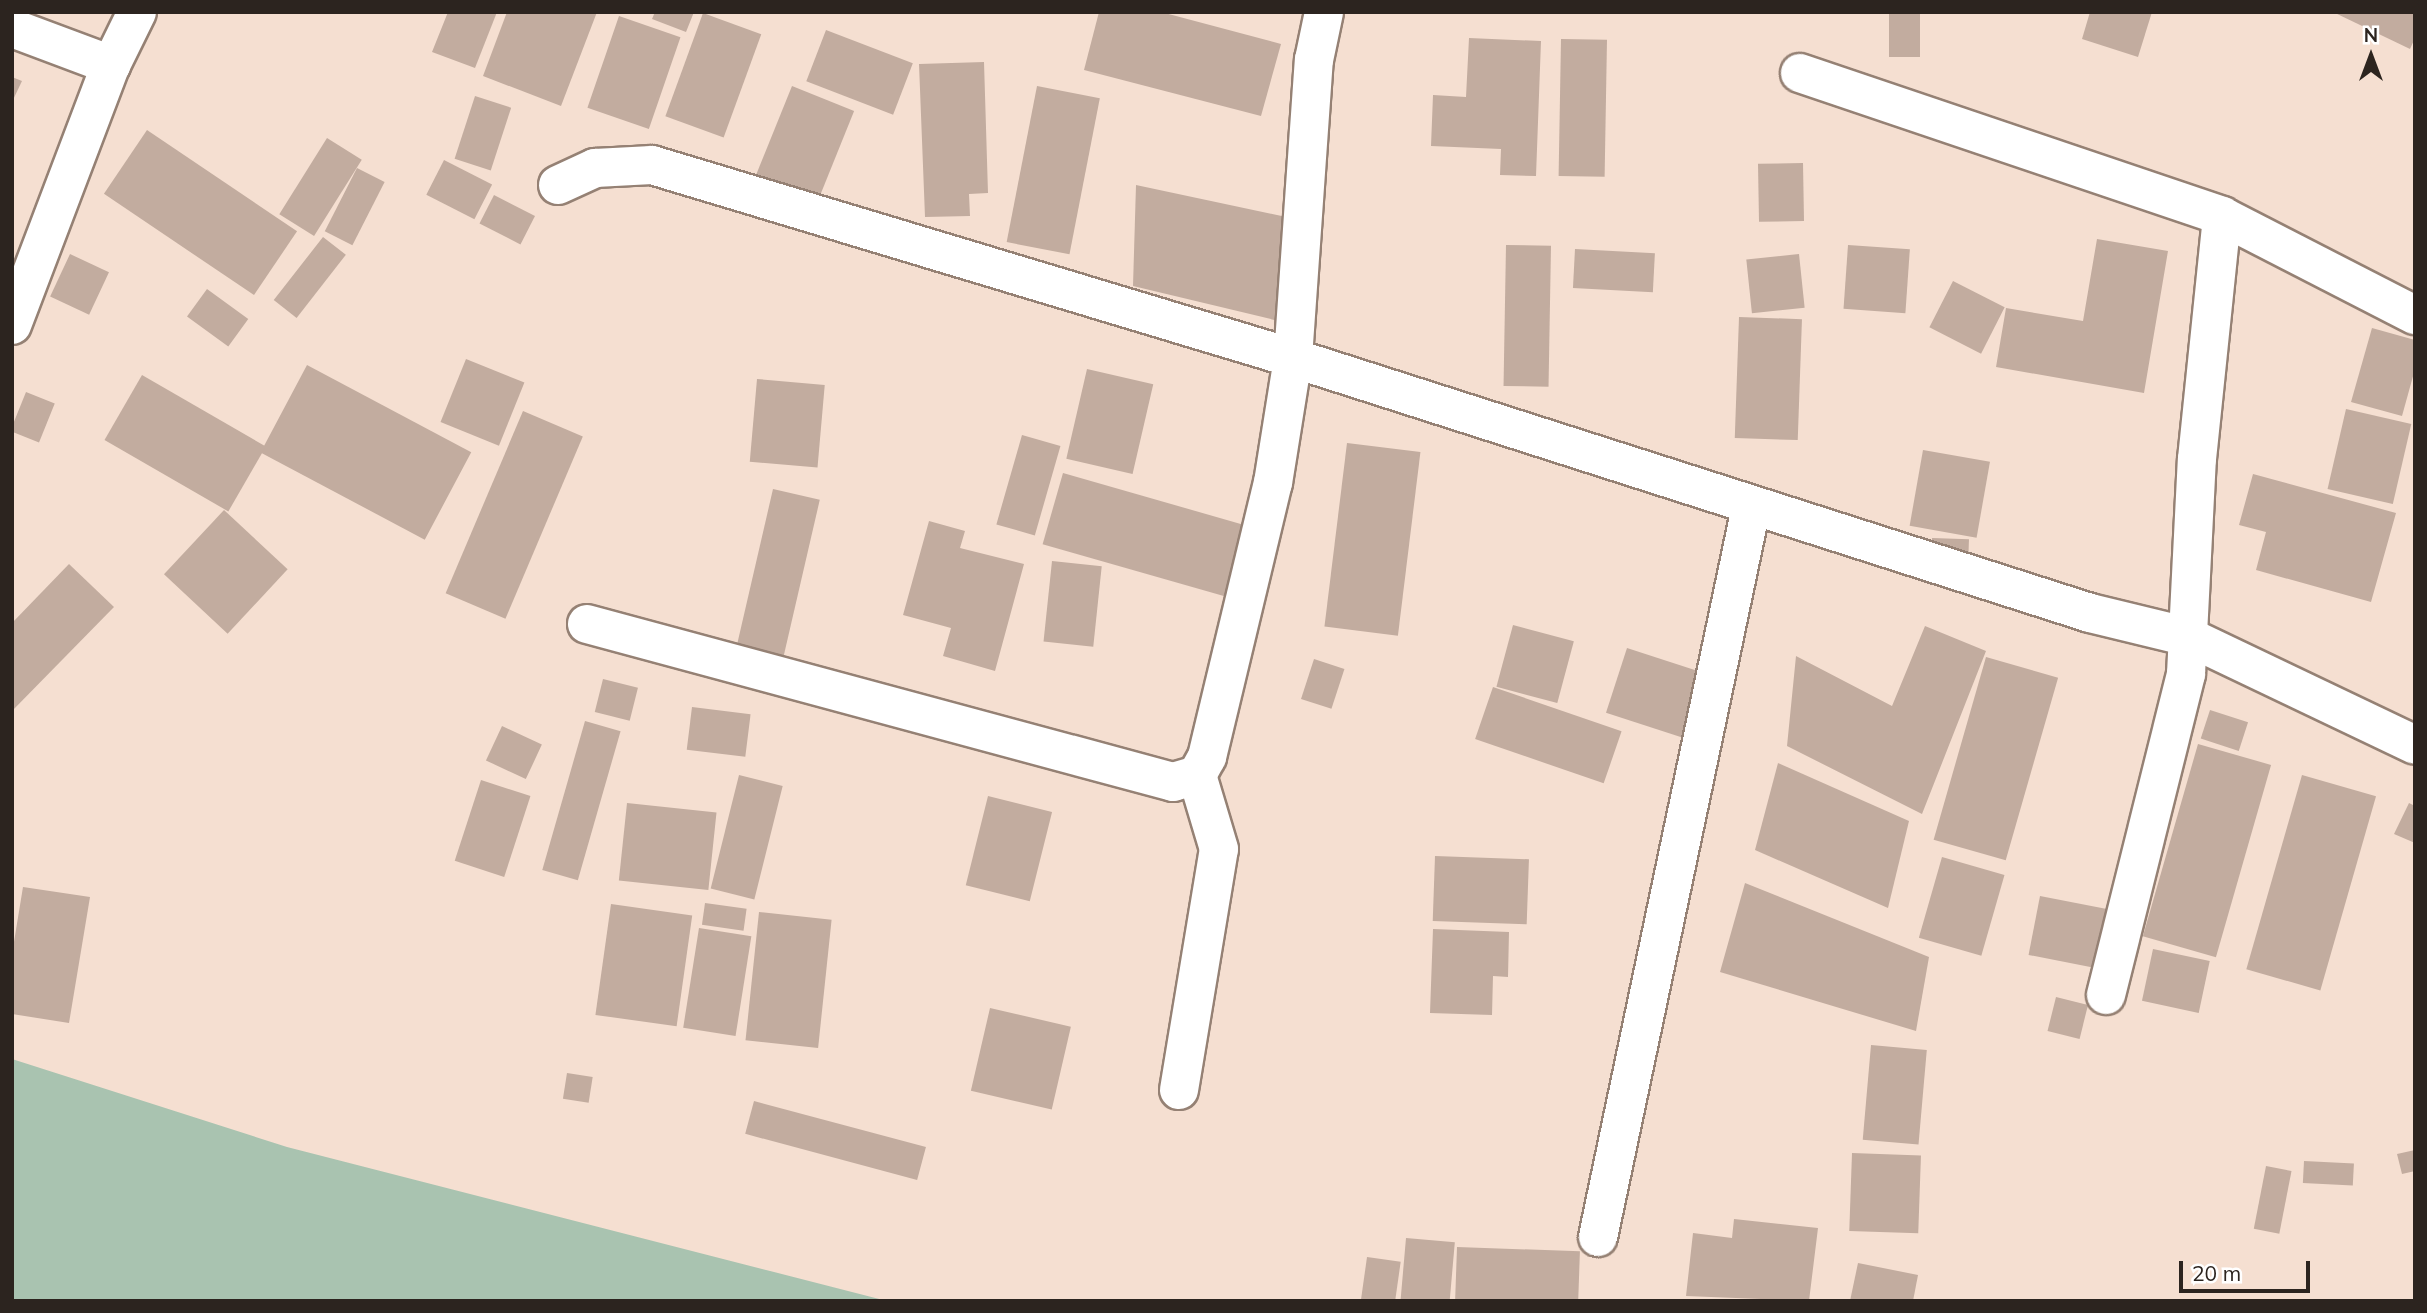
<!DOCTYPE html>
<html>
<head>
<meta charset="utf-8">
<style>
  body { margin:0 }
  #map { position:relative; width:2427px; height:1313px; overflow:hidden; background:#f5dfd1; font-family:Mulish,sans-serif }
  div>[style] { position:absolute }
  .green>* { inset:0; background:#a9c3b0 }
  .building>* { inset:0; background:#c2ac9f; transform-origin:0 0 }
  .roads { filter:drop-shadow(2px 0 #958174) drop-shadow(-2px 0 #958174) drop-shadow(0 2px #958174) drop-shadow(0 -2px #958174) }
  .minor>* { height:38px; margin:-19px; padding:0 19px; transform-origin:19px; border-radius:19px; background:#fff }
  span { translate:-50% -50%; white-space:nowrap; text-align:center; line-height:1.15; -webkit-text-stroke:6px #fff; paint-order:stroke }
  .frame { position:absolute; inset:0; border:14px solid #2c241f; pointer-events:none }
  .north { position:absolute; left:2336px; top:21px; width:70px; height:70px; -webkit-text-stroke:5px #fff; paint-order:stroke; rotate:0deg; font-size:19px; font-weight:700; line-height:28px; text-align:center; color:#2c241f }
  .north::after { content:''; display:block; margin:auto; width:24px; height:32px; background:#2c241f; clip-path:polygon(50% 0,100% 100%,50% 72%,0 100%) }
  .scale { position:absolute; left:2179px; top:1261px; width:131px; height:32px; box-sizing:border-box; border:4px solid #2c241f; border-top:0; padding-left:9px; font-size:21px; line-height:24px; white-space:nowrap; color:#2c241f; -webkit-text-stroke:5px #fff; paint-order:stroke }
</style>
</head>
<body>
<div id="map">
  <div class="green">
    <div style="clip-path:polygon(12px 1059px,287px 1147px,887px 1301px,12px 1301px)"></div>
  </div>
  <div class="building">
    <div style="clip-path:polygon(448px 12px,497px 12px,475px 68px,432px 52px)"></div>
    <div style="clip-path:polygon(507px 12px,597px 12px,561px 106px,483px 76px)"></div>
    <div style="clip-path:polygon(655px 12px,694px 12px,686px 32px,652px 19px)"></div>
    <div style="clip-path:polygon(1099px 12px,1161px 12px,1281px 44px,1261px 116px,1084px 70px)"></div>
    <div style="left:1889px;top:12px;width:31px;height:45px"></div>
    <div style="clip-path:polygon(2090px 12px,2152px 12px,2138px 57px,2082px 39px)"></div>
    <div style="clip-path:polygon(2333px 12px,2415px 12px,2415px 38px,2410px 49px)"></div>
    <div style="left:703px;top:13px;width:62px;height:110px;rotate:20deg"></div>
    <div style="left:619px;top:16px;width:65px;height:97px;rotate:19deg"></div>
    <div style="left:826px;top:30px;width:93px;height:55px;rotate:21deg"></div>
    <div style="clip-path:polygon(1469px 38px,1541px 41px,1536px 176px,1500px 175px,1501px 149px,1431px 146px,1433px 95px,1466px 97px)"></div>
    <div style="left:1561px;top:39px;width:46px;height:137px;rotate:1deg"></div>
    <div style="clip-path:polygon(984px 62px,988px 193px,969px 194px,970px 216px,925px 217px,919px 64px)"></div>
    <div style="clip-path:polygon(12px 77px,22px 81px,12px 102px)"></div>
    <div style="left:792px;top:86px;width:67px;height:106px;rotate:22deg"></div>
    <div style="left:1037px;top:86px;width:64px;height:159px;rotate:11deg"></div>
    <div style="left:475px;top:96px;width:38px;height:66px;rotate:18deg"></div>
    <div style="left:147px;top:130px;width:181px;height:77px;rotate:34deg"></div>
    <div style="left:327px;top:138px;width:41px;height:90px;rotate:32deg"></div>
    <div style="left:444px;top:160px;width:54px;height:39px;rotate:27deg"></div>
    <div style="left:1803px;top:163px;width:58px;height:45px;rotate:89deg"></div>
    <div style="left:357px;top:168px;width:31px;height:71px;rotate:27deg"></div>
    <div style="clip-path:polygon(1136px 185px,1291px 218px,1283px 322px,1133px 286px)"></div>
    <div style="left:494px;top:195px;width:46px;height:32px;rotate:27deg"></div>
    <div style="left:323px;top:237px;width:29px;height:80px;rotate:38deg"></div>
    <div style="clip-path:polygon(2097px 239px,2168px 251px,2144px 393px,1996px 367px,2006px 308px,2083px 321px)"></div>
    <div style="left:1506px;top:245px;width:45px;height:141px;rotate:1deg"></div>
    <div style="left:1848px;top:245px;width:62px;height:64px;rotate:4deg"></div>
    <div style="left:1575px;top:249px;width:80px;height:39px;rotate:3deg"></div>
    <div style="left:70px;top:254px;width:43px;height:47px;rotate:25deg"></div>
    <div style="left:1799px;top:254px;width:54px;height:53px;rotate:84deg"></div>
    <div style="left:1953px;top:281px;width:58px;height:52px;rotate:27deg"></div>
    <div style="left:207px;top:289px;width:51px;height:34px;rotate:36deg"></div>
    <div style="left:1739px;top:317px;width:63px;height:121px;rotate:2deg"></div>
    <div style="clip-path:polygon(2372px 328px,2415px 340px,2415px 369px,2402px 416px,2351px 402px)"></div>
    <div style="left:466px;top:359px;width:63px;height:68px;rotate:22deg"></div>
    <div style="left:307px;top:365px;width:186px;height:99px;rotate:28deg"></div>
    <div style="left:1087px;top:369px;width:68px;height:92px;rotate:13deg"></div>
    <div style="left:142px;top:375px;width:143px;height:75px;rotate:30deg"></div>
    <div style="left:757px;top:379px;width:68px;height:83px;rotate:5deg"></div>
    <div style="left:26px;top:392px;width:31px;height:42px;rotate:22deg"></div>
    <div style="left:2346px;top:409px;width:67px;height:82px;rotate:13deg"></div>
    <div style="left:523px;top:411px;width:65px;height:198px;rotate:23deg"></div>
    <div style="left:1022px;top:435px;width:40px;height:93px;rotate:16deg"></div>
    <div style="left:1347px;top:443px;width:74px;height:185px;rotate:7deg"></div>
    <div style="left:1923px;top:450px;width:68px;height:77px;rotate:10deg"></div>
    <div style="left:1063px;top:473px;width:203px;height:74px;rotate:16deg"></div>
    <div style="clip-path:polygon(2253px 474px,2396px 513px,2371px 602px,2256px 570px,2266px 532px,2239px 525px)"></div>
    <div style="left:773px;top:489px;width:48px;height:163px;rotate:13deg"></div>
    <div style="left:224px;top:510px;width:87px;height:88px;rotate:43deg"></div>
    <div style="clip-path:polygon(929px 521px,965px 531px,960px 548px,1024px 564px,995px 671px,943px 656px,951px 628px,903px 615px)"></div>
    <div style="left:1932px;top:538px;width:37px;height:22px;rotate:2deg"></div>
    <div style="left:1052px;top:561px;width:50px;height:81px;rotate:6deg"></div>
    <div style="clip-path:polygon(69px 564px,114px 607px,12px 711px,12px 623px)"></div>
    <div style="left:1513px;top:625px;width:63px;height:64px;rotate:15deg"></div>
    <div style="clip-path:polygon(1925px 626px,1986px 651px,1922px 814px,1787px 746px,1796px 656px,1892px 706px)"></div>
    <div style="left:1627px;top:648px;width:85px;height:68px;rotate:18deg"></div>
    <div style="left:1986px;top:657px;width:75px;height:190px;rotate:16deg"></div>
    <div style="left:1314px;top:659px;width:32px;height:42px;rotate:18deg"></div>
    <div style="left:603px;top:679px;width:36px;height:34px;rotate:14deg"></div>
    <div style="left:1493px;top:687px;width:136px;height:55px;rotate:19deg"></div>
    <div style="left:692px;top:707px;width:59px;height:43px;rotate:7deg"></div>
    <div style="left:2210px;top:710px;width:40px;height:30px;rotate:18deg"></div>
    <div style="left:585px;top:721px;width:37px;height:155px;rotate:16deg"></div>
    <div style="left:502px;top:726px;width:44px;height:38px;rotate:25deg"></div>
    <div style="left:2198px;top:744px;width:76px;height:200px;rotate:16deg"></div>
    <div style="clip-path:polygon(1778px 763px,1909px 821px,1888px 908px,1755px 850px)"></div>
    <div style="left:739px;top:775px;width:45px;height:117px;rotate:14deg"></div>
    <div style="left:2302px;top:775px;width:77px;height:202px;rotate:16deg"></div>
    <div style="left:481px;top:780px;width:52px;height:85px;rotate:18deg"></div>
    <div style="left:988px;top:796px;width:66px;height:92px;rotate:14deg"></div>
    <div style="left:627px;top:803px;width:90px;height:78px;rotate:6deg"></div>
    <div style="clip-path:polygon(2409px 803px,2415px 806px,2415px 843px,2394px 834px)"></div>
    <div style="left:1435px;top:856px;width:94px;height:65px;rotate:2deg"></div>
    <div style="left:1942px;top:857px;width:65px;height:84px;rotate:16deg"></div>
    <div style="clip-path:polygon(1745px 883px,1929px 957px,1916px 1031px,1720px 972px)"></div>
    <div style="clip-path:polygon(23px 887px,90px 897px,69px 1023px,12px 1014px,12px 954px)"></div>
    <div style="left:2040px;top:896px;width:72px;height:60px;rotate:11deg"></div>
    <div style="left:705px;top:903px;width:42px;height:22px;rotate:8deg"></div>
    <div style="left:611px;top:904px;width:82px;height:112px;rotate:8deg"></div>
    <div style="left:759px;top:912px;width:73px;height:129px;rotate:6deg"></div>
    <div style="left:699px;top:928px;width:53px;height:101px;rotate:9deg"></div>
    <div style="clip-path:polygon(1433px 929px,1509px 932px,1508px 977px,1493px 976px,1492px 1015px,1430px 1013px)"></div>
    <div style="left:2153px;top:949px;width:58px;height:53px;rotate:12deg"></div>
    <div style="left:2056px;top:997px;width:33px;height:35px;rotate:14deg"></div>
    <div style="left:990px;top:1008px;width:83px;height:85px;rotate:13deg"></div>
    <div style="left:1871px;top:1045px;width:56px;height:95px;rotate:5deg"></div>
    <div style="left:567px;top:1073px;width:26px;height:26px;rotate:9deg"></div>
    <div style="left:754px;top:1101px;width:178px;height:34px;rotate:15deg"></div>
    <div style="clip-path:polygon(2415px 1150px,2415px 1171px,2402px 1174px,2397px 1154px)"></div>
    <div style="left:1852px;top:1153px;width:69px;height:78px;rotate:2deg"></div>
    <div style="left:2304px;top:1161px;width:50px;height:22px;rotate:3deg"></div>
    <div style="left:2266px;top:1166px;width:26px;height:64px;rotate:11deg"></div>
    <div style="clip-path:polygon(1734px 1219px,1818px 1228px,1809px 1301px,1686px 1296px,1693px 1233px,1732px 1238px)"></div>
    <div style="left:1406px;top:1238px;width:49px;height:62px;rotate:5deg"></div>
    <div style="left:1457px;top:1247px;width:123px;height:54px;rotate:2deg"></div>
    <div style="left:1367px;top:1257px;width:34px;height:44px;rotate:8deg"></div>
    <div style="clip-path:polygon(1858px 1263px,1918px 1275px,1913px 1301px,1850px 1301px)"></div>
  </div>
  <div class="roads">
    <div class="minor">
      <div style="left:12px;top:28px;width:106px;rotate:20.5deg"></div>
      <div style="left:1800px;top:73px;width:446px;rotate:18.7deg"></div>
      <div style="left:2222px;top:216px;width:217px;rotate:27.2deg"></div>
      <div style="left:558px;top:185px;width:41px;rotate:-24.7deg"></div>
      <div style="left:595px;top:168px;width:57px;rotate:-3deg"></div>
      <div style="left:652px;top:165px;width:669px;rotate:16.76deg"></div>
      <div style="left:1293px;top:358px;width:837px;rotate:17.74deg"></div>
      <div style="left:2090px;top:613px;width:102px;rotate:13.6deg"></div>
      <div style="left:2189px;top:637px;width:250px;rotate:25.5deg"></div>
      <div style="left:12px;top:325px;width:278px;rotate:-69.2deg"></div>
      <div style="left:111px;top:65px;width:59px;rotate:-63.9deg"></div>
      <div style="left:587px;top:624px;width:607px;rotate:15.09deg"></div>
      <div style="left:1173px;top:782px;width:25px;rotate:-16deg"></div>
      <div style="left:1197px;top:775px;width:21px;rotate:-61deg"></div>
      <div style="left:1207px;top:757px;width:282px;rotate:-76.5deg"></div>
      <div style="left:1273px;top:483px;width:127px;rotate:-80.9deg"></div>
      <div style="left:1293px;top:358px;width:299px;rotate:-86deg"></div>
      <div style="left:1314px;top:60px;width:49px;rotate:-78.2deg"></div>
      <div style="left:2106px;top:995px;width:331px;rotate:-76deg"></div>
      <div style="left:2186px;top:674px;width:215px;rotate:-87.1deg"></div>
      <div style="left:2197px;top:459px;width:244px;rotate:-84.1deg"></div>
      <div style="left:1179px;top:1090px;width:244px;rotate:-80.6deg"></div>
      <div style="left:1219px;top:849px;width:77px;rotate:-106.6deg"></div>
      <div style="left:1598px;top:1237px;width:745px;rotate:-78.15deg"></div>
    </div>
  </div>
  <div class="frame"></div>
  <div class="north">N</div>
  <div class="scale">20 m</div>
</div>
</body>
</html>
